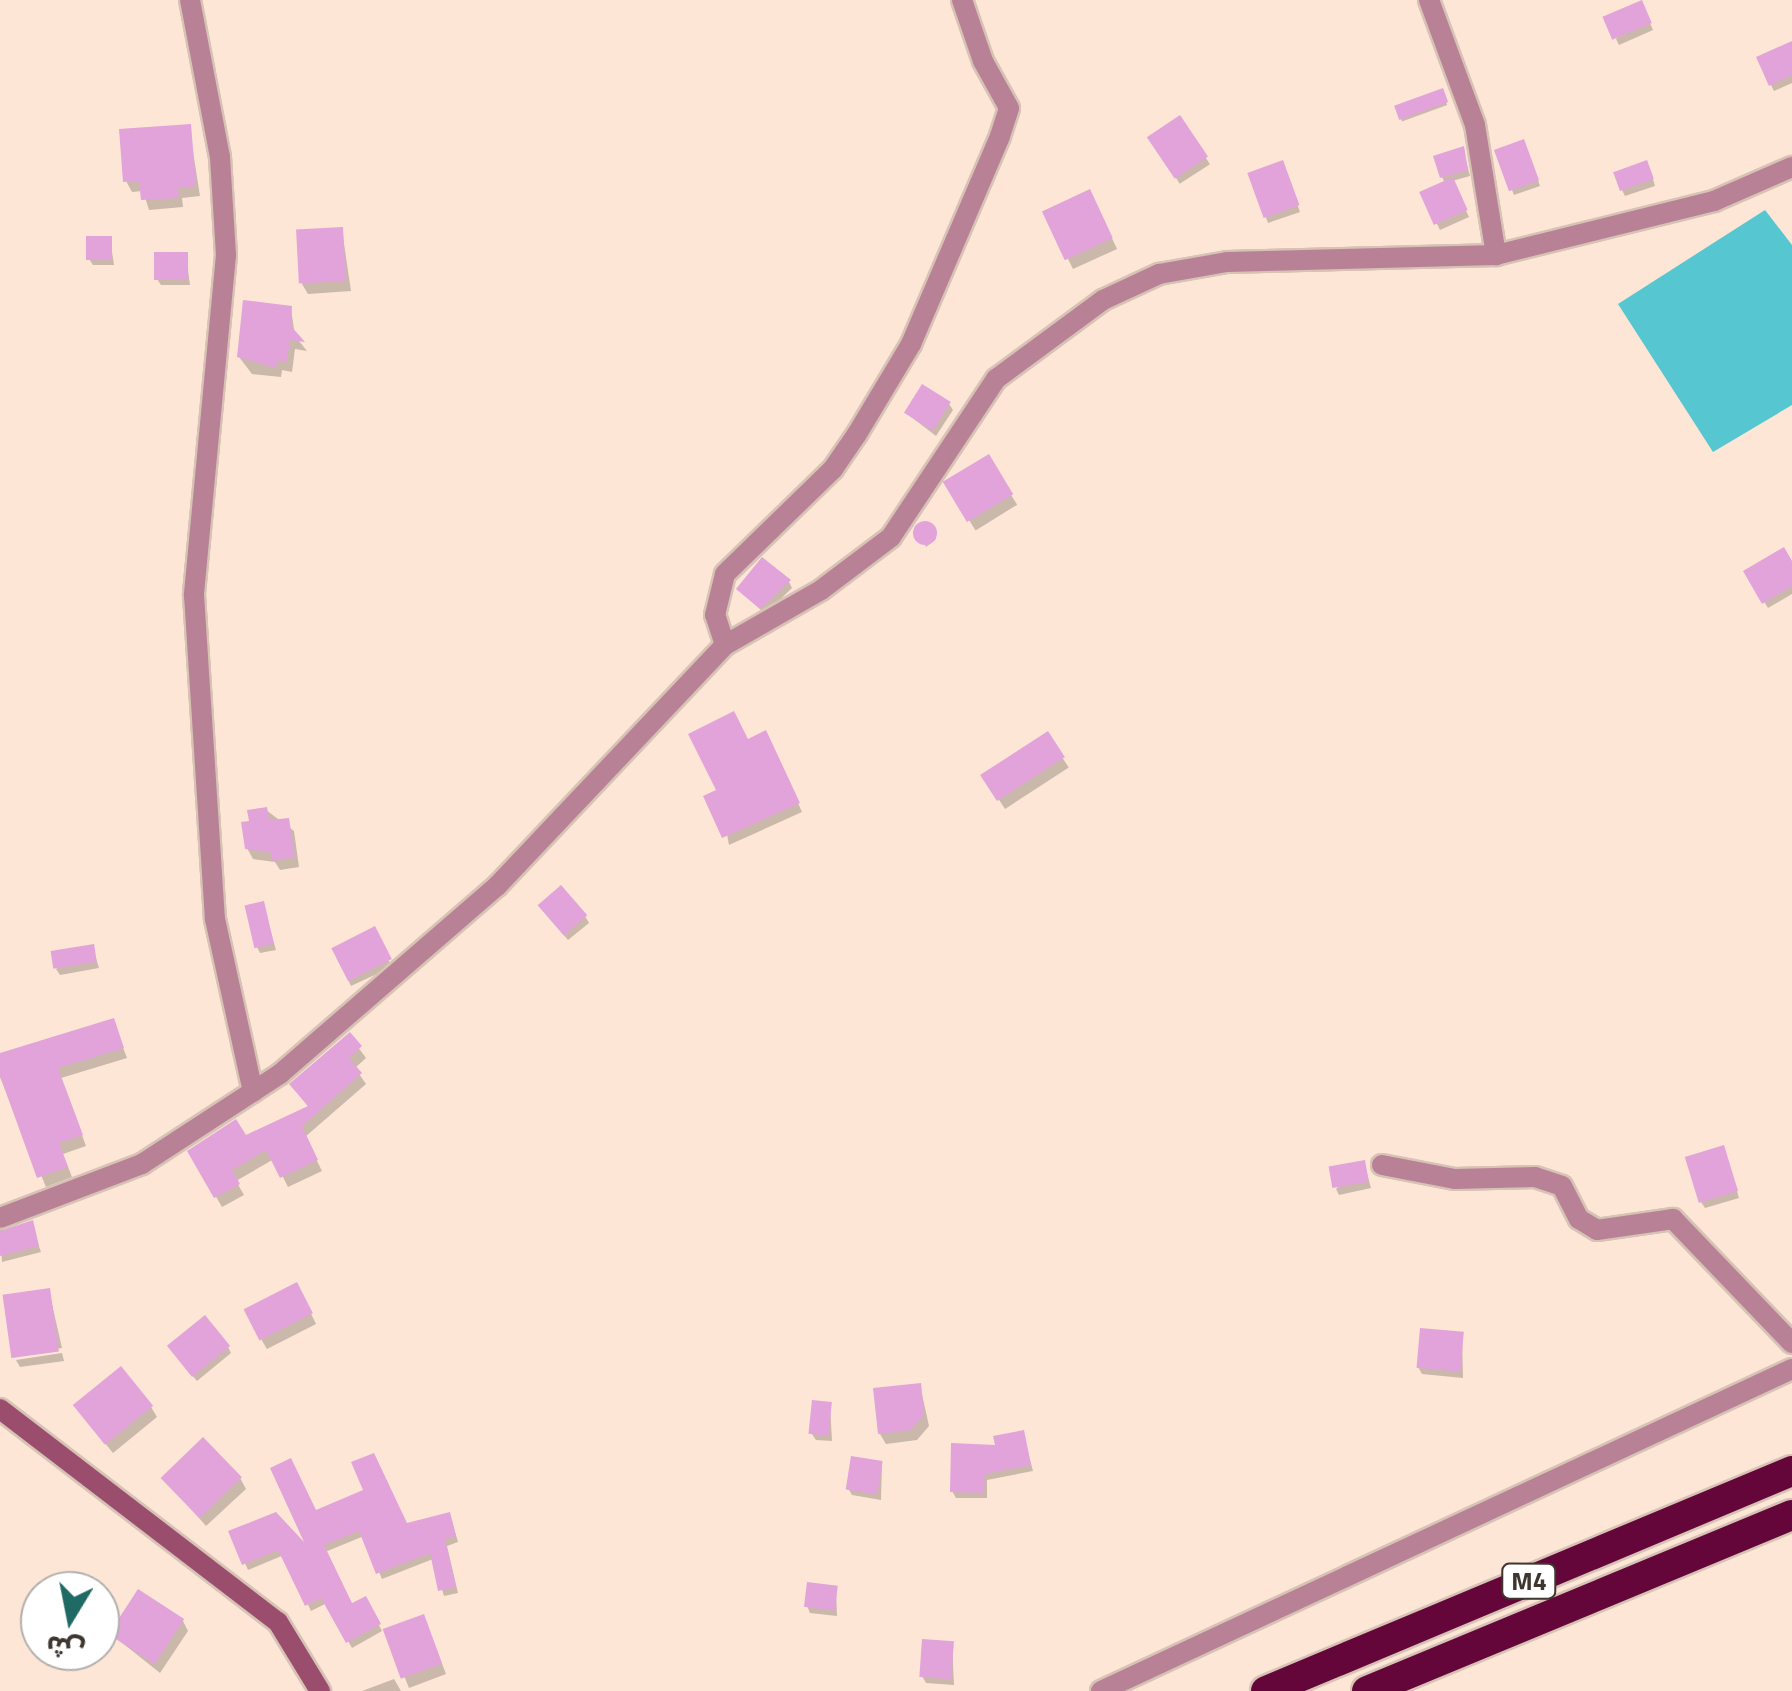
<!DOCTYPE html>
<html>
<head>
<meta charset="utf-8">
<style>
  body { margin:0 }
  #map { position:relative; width:1792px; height:1691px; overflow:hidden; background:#fde6d6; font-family:"Titillium Web","Noto Sans Arabic",sans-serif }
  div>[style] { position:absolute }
  .water>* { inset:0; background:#56c6d0 }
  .shadow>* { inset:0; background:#0003; transform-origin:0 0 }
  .building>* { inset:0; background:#e1a3da; transform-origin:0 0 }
  .round { border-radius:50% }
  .roads { filter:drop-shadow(2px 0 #d7c3b5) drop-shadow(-2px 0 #d7c3b5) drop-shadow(0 2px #d7c3b5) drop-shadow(0 -2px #d7c3b5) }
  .street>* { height:20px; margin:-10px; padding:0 10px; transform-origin:10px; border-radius:10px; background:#b98196 }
  .secondary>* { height:20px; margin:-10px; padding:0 10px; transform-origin:10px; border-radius:10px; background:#9b4d6e }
  .highway>* { height:30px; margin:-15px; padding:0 15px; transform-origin:15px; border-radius:15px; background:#640639 }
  span { translate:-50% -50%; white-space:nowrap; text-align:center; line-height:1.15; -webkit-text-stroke:10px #fff; paint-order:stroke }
  .shield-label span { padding:2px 8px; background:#fff; border:2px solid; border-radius:8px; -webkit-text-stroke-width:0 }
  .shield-label { font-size:25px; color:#3f362f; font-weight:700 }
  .north { position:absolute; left:20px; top:1571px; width:100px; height:100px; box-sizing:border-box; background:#fff; border:2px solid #b2afac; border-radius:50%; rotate:190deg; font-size:28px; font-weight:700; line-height:40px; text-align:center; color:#3f362f }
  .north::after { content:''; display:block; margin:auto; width:35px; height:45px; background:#1f6a65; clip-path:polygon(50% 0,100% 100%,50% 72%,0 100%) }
</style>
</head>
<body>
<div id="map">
  <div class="water">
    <div style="clip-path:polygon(1765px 210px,1792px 245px,1792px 405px,1713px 452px,1618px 304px)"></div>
  </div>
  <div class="shadow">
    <div style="clip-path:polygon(1644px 9px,1653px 30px,1619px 45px,1616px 39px)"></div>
    <div style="clip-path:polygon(1792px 44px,1792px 83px,1774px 91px,1771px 85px)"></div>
    <div style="left:1442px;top:91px;width:15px;height:48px;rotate:70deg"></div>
    <div style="left:1180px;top:118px;width:55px;height:36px;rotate:57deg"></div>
    <div style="clip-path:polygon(189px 126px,200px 196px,182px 198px,183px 207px,149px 210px,143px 191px,132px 192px,126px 181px)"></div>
    <div style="clip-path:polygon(1463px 149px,1470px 176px,1452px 181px,1469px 217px,1440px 230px,1422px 194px,1445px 183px,1442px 177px)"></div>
    <div style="clip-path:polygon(1527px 149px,1540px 186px,1514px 195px,1497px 152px)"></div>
    <div style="clip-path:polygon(1285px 169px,1300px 212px,1268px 223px,1250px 174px)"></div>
    <div style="clip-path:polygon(1650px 169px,1655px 186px,1625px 196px,1622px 190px)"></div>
    <div style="clip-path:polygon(1095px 202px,1117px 249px,1073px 269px,1068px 259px)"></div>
    <div style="clip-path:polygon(342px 230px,351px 291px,308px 294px,302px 284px)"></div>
    <div style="clip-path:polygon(110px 238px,114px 265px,93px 265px,89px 259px)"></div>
    <div style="clip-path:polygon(186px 255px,190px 285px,161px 285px,157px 279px)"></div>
    <div style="clip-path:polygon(291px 309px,295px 336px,307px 351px,295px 349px,292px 372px,282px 370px,281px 377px,252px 374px,239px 357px)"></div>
    <div style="clip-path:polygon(949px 404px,953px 410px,936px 436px,906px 413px)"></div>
    <div style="left:988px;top:458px;width:55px;height:49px;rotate:58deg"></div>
    <div style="clip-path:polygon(928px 525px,936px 539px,926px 547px,917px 528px)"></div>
    <div style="clip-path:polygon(1792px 566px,1792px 594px,1768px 608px,1746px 572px)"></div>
    <div style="clip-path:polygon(789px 582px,792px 588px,765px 614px,739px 589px)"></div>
    <div style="left:1047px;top:734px;width:40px;height:76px;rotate:57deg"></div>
    <div style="clip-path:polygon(770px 741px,802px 812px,729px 845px,719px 792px,748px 743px)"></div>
    <div style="clip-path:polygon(266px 810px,294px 831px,299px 867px,280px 870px,275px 862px,253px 859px,247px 848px)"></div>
    <div style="clip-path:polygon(263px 904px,276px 950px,260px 953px,257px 947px)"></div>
    <div style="clip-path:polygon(544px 912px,585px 916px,589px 923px,568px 940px)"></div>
    <div style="left:374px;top:929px;width:42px;height:45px;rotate:65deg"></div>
    <div style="clip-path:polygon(92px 946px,99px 968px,60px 975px,56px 969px)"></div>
    <div style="clip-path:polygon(113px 1021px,127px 1058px,61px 1078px,86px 1146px,63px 1154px,72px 1177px,46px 1187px,0 1077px,0 1055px)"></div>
    <div style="clip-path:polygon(349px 1035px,366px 1058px,355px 1068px,366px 1084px,305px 1137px,322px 1171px,288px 1187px,274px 1159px,236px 1181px,244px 1195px,222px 1207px,190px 1152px,245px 1139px,309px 1108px,292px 1085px)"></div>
    <div style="clip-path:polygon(1726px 1155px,1739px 1198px,1705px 1208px,1701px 1202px)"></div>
    <div style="clip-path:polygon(1364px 1162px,1371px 1188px,1339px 1195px,1336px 1189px)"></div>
    <div style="clip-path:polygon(31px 1223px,41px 1252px,2px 1262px,0 1230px)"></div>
    <div style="clip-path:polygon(49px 1291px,62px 1348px,15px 1355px)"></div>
    <div style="clip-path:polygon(302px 1295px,316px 1324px,267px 1349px,261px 1339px)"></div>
    <div style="clip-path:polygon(1462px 1335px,1463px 1378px,1422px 1374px,1418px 1367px)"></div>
    <div style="clip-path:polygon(228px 1347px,231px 1353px,197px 1381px,173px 1352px)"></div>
    <div style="clip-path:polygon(62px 1353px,64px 1361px,20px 1367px,16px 1360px)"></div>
    <div style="clip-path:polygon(920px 1385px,929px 1426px,917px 1440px,886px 1444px,880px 1434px)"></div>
    <div style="clip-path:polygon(830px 1404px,832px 1441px,816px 1440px,812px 1434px)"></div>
    <div style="clip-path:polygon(151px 1407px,157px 1417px,113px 1453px,82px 1415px)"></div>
    <div style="clip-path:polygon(1023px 1433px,1033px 1471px,987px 1480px,987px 1498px,956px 1498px,952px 1491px,998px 1447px)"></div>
    <div style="clip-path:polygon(882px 1463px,881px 1500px,852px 1495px,848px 1488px)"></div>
    <div style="clip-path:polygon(164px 1478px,240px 1478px,246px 1489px,206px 1526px)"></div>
    <div style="clip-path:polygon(315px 1513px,407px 1526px,452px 1521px,458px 1542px,447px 1546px,458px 1593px,444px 1596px,433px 1559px,382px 1579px,364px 1536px,325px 1552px,352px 1606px,365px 1599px,382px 1631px,352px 1648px,327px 1603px,311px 1611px,284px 1555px,248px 1570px,231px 1532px,311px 1552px)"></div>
    <div style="clip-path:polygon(836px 1589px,837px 1616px,810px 1613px,807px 1606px)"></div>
    <div style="clip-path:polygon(183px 1621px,188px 1631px,160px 1673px,111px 1634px)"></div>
    <div style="clip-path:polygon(428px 1627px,446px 1674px,409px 1688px,386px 1630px)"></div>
    <div style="clip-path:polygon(952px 1643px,954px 1685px,926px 1683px,922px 1676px)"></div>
    <div style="clip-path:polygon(394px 1679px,401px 1691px,362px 1691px)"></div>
  </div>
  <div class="building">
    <div style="left:1642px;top:0;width:25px;height:43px;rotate:67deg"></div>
    <div style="clip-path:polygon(1792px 41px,1792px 75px,1769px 86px,1756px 57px)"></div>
    <div style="left:1443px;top:88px;width:15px;height:52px;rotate:70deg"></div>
    <div style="left:1180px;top:115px;width:50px;height:40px;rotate:56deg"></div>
    <div style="clip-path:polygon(191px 124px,196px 186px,178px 188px,179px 198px,141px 200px,139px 181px,123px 182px,119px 129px)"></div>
    <div style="left:1524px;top:139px;width:44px;height:32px;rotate:70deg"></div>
    <div style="clip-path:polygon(1464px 146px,1468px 170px,1440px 178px,1433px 156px)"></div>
    <div style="left:1283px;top:160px;width:48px;height:38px;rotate:70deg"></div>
    <div style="left:1647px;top:160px;width:20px;height:36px;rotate:70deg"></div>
    <div style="left:1453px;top:177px;width:36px;height:37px;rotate:66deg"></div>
    <div style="left:1090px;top:189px;width:54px;height:53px;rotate:65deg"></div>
    <div style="left:343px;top:227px;width:54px;height:47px;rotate:87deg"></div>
    <div style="left:86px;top:236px;width:26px;height:24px"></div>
    <div style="left:188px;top:252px;width:28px;height:34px;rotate:90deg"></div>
    <div style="clip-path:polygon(243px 300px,292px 306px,291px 326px,305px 342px,290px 340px,287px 362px,277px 361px,276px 368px,237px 357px)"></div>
    <div style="left:922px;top:384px;width:34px;height:34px;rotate:32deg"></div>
    <div style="left:989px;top:454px;width:47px;height:54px;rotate:59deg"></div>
    <div class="round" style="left:913px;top:521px;width:24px;height:24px"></div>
    <div style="clip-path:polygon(1784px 547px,1792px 561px,1792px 586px,1762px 604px,1743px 571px)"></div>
    <div style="clip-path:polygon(762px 557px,791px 580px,760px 609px,736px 589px)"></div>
    <div style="clip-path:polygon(734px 711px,748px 739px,766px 730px,800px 803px,722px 838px,703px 796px,716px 790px,688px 734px)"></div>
    <div style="left:1048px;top:731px;width:31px;height:81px;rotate:57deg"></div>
    <div style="clip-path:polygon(267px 807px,269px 820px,289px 818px,295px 857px,272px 861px,270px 852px,245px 849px,241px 822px,249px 821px,247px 810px)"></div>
    <div style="left:561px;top:885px;width:40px;height:31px;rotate:49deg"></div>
    <div style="left:264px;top:901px;width:44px;height:20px;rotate:77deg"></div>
    <div style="left:375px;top:926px;width:37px;height:49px;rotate:63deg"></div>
    <div style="left:94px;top:944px;width:18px;height:44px;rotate:81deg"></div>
    <div style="clip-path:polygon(114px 1018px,124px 1048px,58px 1068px,83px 1135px,59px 1143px,68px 1167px,37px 1178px,0 1076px,0 1053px)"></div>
    <div style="clip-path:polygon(350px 1032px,362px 1046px,349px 1058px,362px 1073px,302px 1126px,318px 1160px,280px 1178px,266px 1150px,232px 1170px,240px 1184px,214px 1198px,187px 1151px,236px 1119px,246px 1135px,308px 1106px,289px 1084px)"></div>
    <div style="left:1724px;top:1145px;width:48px;height:41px;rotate:73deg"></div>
    <div style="left:1365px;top:1160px;width:22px;height:37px;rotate:80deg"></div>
    <div style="clip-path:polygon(33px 1220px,39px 1246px,0 1256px,0 1231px)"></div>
    <div style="left:297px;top:1282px;width:35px;height:60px;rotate:63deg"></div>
    <div style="left:50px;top:1288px;width:64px;height:48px;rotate:82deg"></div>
    <div style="left:205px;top:1315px;width:40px;height:49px;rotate:51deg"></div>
    <div style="left:1420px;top:1328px;width:44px;height:40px;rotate:5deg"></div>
    <div style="left:121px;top:1366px;width:51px;height:62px;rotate:51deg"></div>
    <div style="clip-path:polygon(921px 1383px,924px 1415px,911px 1430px,878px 1434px,873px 1388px)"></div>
    <div style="left:812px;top:1400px;width:20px;height:34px;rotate:6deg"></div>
    <div style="clip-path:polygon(1024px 1430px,1031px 1465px,985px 1474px,984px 1493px,950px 1492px,951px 1443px,995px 1445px,993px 1436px)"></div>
    <div style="left:203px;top:1437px;width:56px;height:59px;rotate:46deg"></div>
    <div style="clip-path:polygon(374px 1453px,407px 1523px,450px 1512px,456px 1536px,445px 1539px,456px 1587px,438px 1591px,430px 1553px,376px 1574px,359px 1531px,324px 1545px,352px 1603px,366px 1596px,381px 1624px,346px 1643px,321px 1598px,305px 1606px,278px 1550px,242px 1565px,228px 1531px,276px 1512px,304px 1542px,270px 1468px,291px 1458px,316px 1510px,363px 1490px,351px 1462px)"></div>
    <div style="left:851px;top:1456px;width:32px;height:34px;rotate:9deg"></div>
    <div style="left:807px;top:1582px;width:31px;height:25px;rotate:7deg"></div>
    <div style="left:138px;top:1589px;width:55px;height:54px;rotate:33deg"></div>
    <div style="left:424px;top:1614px;width:53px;height:44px;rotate:70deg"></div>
    <div style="left:922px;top:1639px;width:32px;height:38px;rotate:4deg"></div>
  </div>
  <div class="roads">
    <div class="street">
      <div style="left:190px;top:0;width:160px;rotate:79.2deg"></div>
      <div style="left:220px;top:157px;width:98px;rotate:86.5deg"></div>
      <div style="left:226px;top:255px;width:342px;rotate:95.4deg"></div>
      <div style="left:194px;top:595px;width:325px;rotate:86.3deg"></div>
      <div style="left:215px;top:919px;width:177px;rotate:77.6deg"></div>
      <div style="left:1429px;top:0;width:133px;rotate:69.8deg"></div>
      <div style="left:1475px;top:125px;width:132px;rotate:80.8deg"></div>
      <div style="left:725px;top:645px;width:32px;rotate:-108deg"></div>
      <div style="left:715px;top:615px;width:42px;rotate:-76.3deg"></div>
      <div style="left:725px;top:574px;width:151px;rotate:-44.2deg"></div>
      <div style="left:833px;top:469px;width:42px;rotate:-55.6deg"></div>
      <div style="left:857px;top:434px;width:105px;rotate:-59deg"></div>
      <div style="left:911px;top:344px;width:226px;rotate:-66.8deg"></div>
      <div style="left:1000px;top:136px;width:29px;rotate:-72deg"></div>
      <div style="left:1009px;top:108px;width:54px;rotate:-119deg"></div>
      <div style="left:983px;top:61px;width:65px;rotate:-109deg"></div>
      <div style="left:1382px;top:1165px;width:74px;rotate:10.9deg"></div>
      <div style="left:1455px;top:1179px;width:80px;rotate:-1.4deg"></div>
      <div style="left:1535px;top:1177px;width:28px;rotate:18deg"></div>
      <div style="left:1562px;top:1186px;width:37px;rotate:63deg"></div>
      <div style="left:1579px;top:1219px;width:21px;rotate:31deg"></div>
      <div style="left:1597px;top:1230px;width:77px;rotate:-8.2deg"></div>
      <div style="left:1673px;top:1219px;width:172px;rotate:46.2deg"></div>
      <div style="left:0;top:1218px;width:152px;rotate:-20.8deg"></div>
      <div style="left:142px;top:1164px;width:165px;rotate:-33.1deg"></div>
      <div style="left:280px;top:1074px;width:287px;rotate:-40.9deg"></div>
      <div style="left:497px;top:886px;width:332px;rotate:-46.6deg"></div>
      <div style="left:725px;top:645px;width:111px;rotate:-29.8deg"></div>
      <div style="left:821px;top:590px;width:88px;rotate:-37.1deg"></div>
      <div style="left:891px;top:537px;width:190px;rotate:-56.4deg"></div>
      <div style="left:996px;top:379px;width:133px;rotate:-36.4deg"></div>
      <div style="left:1103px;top:300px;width:62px;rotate:-24.9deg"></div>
      <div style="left:1159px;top:274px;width:69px;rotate:-10deg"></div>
      <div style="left:1227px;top:262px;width:269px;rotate:-1.5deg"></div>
      <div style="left:1496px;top:255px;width:225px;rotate:-13.9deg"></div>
      <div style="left:1714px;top:201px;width:85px;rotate:-23.6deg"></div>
      <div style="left:1101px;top:1691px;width:762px;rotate:-24.99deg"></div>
    </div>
    <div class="secondary">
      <div style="left:0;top:1409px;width:350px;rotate:37.5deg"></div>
      <div style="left:278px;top:1622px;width:81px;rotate:58.7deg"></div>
    </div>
    <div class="highway">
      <div style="left:1266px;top:1691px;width:570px;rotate:-22.7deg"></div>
      <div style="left:1367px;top:1691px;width:460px;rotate:-22.5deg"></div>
    </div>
  </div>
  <div class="shield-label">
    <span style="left:1529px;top:1581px">M4</span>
  </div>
  <div class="north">ش</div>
</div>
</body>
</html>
